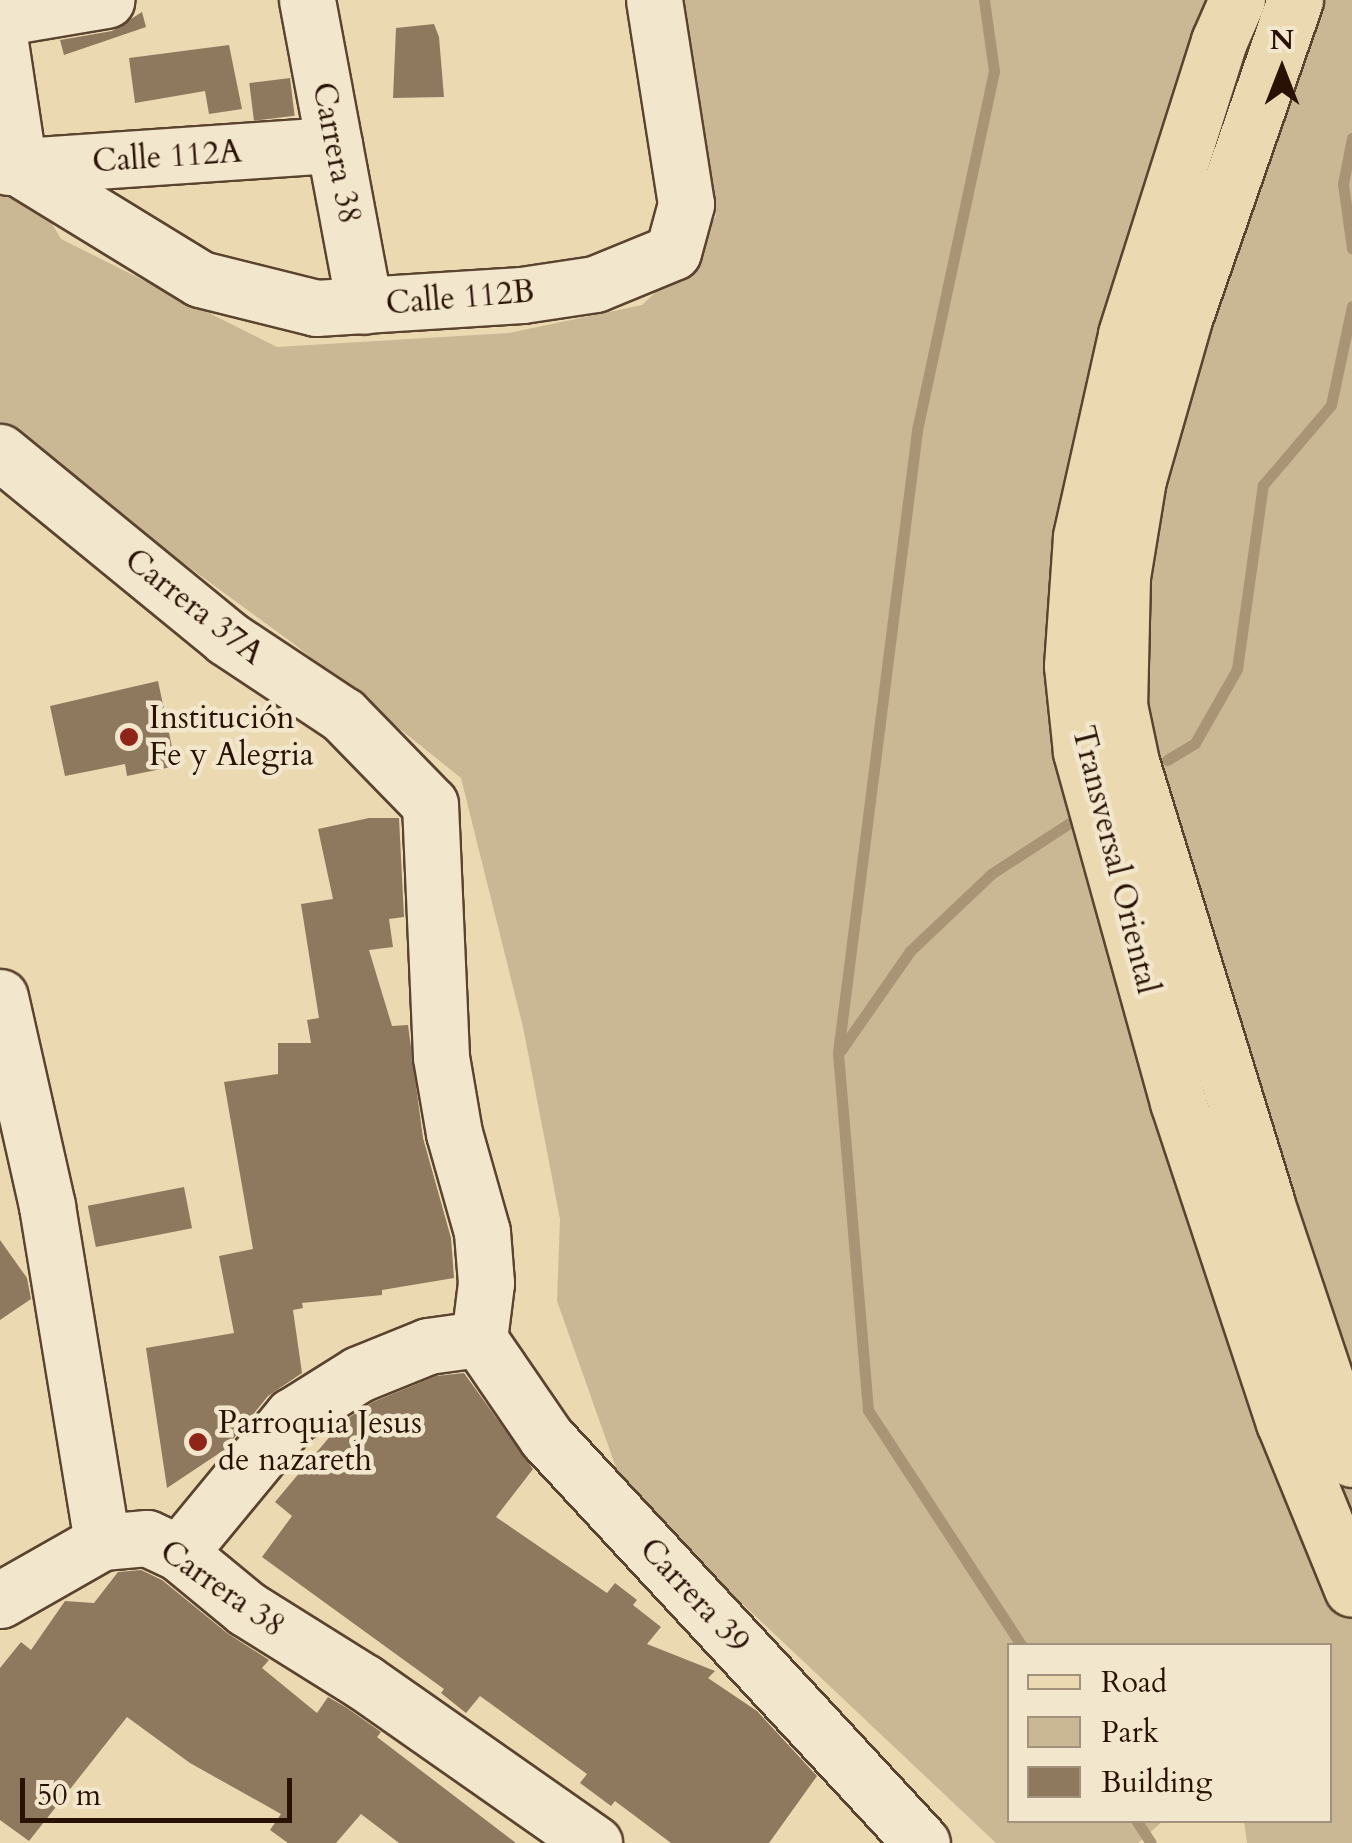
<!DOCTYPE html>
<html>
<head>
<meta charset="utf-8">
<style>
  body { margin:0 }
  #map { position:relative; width:1352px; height:1843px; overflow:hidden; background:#ebd9b1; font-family:Cardo,serif }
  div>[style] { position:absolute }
  .green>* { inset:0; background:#cab794 }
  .stream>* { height:11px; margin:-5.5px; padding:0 5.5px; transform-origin:5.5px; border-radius:5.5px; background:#a99576 }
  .building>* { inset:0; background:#8e795e; transform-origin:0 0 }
  .roads { filter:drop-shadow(2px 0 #5a432f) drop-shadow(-2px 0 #5a432f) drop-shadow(0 2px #5a432f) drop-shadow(0 -2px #5a432f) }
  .minor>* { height:55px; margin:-27.5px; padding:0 27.5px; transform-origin:27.5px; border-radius:27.5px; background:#f2e6cc }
  .major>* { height:55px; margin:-27.5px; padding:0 27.5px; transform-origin:27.5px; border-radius:27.5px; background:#ebd9b1 }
  .dots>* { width:28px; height:28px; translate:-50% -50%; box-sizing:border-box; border:5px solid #f2e6cc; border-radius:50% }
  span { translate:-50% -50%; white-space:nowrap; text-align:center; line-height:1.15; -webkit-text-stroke:9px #f2e6cc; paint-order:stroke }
  .street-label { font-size:32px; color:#291104 }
  .poi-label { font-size:32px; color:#291104 }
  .left { translate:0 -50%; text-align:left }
  .legend { position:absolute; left:1007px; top:1643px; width:325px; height:180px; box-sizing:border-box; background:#f2e6cc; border:2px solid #a2917c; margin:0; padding:12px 18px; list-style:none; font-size:30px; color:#291104 }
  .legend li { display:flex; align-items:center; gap:20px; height:50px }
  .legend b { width:50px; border:2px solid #a2917c }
  .north { position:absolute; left:1232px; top:20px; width:100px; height:100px; -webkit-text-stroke:8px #f2e6cc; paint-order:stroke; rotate:0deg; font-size:28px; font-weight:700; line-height:40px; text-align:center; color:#291104 }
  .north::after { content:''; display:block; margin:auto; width:35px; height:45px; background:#291104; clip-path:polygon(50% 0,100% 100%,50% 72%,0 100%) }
  .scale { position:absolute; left:20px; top:1778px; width:272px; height:45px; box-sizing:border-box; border:5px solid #291104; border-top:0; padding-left:12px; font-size:30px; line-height:35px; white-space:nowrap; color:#291104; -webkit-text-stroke:8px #f2e6cc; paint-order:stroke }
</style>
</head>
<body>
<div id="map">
  <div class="green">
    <div style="clip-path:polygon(680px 0,1352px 0,1352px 1843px,1247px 1843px,1244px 1821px,1330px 1820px,1330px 1646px,1009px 1646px,1009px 1820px,1163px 1821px,1138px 1843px,996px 1843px,625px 1493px,557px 1301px,560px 1219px,523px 1027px,461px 778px,294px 644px,0 429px,0 66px,19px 168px,61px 239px,277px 347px,509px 333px,642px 305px,688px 262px,716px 216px)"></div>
  </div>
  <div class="stream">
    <div style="left:984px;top:0;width:72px;rotate:82deg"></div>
    <div style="left:994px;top:71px;width:368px;rotate:102.1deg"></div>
    <div style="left:917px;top:431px;width:627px;rotate:97.24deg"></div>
    <div style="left:838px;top:1053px;width:358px;rotate:85.2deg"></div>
    <div style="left:868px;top:1410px;width:282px;rotate:56.9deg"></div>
    <div style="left:1352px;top:138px;width:47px;rotate:101.1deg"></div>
    <div style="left:1343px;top:184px;width:65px;rotate:82deg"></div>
    <div style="left:1167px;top:760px;width:33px;rotate:-31deg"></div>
    <div style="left:1195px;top:743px;width:85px;rotate:-60.4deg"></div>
    <div style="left:1237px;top:669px;width:186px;rotate:-82deg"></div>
    <div style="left:1263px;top:485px;width:105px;rotate:-49.6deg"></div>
    <div style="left:1331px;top:405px;width:101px;rotate:-78deg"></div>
    <div style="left:841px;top:1050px;width:121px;rotate:-55.1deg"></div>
    <div style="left:910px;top:951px;width:112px;rotate:-43.5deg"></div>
    <div style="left:991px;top:874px;width:95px;rotate:-33deg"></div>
    <div style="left:1136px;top:1820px;width:27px;rotate:57deg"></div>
  </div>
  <div class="building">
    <div style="clip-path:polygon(142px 12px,146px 27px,64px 55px,60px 40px,112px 31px)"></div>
    <div style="clip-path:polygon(434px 24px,439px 37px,444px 97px,393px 98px,396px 28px)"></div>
    <div style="clip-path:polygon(229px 45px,242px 109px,209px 114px,205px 91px,135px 103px,129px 58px)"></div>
    <div style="left:290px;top:78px;width:38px;height:41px;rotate:83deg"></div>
    <div style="clip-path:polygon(158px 681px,176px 766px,127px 776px,125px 764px,65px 776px,50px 706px)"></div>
    <div style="clip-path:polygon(369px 818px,399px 818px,404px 917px,389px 919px,393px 947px,369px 950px,392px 1026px,408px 1025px,423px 1138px,451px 1238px,454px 1278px,382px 1290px,382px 1295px,302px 1303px,303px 1308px,293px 1310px,302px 1373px,268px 1396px,224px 1450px,167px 1488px,146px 1348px,234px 1333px,219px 1256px,253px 1249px,224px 1082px,278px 1074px,278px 1043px,311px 1043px,307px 1020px,319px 1018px,301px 904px,333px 899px,318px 829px)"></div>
    <div style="left:184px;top:1187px;width:42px;height:98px;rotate:79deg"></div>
    <div style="clip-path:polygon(0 1240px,27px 1278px,31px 1299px,0 1320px)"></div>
    <div style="clip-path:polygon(464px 1373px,533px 1469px,496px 1517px,607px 1593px,615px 1583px,637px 1600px,633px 1605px,661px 1627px,647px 1644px,715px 1671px,708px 1678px,757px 1711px,817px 1776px,769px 1843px,671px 1843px,615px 1801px,611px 1806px,580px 1783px,587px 1774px,480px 1696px,466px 1713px,441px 1693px,444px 1689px,262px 1557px,292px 1516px,275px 1502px,342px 1422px,373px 1402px,436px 1376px)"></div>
    <div style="clip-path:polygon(141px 1570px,162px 1580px,227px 1633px,269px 1660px,262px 1668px,317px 1713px,328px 1697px,347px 1708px,381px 1732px,377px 1737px,516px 1843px,399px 1843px,361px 1814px,336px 1843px,288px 1843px,270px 1830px,281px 1814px,190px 1763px,127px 1717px,29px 1841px,0 1820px,0 1668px,21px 1642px,31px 1650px,65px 1601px,94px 1603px,118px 1572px)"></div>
  </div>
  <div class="roads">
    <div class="minor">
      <div style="left:307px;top:0;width:311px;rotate:79.4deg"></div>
      <div style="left:0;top:18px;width:108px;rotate:-9.6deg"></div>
      <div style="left:0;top:42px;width:127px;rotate:81.4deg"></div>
      <div style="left:8px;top:167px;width:327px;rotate:-3.9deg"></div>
      <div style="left:19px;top:168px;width:212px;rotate:31.5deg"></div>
      <div style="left:200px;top:279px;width:120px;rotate:14deg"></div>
      <div style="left:316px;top:308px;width:206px;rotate:-3.6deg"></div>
      <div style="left:522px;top:295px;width:74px;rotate:-8.6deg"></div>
      <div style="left:595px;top:284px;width:84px;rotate:-22.3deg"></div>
      <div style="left:673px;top:252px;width:50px;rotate:-74.8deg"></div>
      <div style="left:686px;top:204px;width:206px;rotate:-98.9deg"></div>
      <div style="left:0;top:452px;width:293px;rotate:39.3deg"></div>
      <div style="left:227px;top:638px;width:139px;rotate:33.6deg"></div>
      <div style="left:343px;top:715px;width:124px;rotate:45.7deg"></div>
      <div style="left:430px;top:804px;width:253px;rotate:87.5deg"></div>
      <div style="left:441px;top:1057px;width:77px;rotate:80.3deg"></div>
      <div style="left:454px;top:1133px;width:103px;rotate:74.2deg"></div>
      <div style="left:482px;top:1232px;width:51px;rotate:85.5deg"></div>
      <div style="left:486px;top:1283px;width:56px;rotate:97.1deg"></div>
      <div style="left:0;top:997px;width:214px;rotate:77.3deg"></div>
      <div style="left:47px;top:1206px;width:340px;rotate:80.7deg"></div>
      <div style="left:479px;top:1339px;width:119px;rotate:55.6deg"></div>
      <div style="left:546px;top:1437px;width:553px;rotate:47.2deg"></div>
      <div style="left:179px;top:1553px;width:178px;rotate:-50.5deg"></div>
      <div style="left:292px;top:1416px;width:79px;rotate:-32.1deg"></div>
      <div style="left:359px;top:1374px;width:74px;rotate:-22.1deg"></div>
      <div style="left:428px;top:1346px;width:51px;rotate:-7.8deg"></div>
      <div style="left:0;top:1600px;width:117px;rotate:-29.6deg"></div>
      <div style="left:102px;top:1542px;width:45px;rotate:-5.1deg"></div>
      <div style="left:147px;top:1538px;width:35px;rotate:25deg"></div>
      <div style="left:179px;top:1553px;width:88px;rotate:39.5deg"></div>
      <div style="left:247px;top:1609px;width:138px;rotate:32deg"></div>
      <div style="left:364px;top:1682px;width:281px;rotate:35deg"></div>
    </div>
    <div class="major">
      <div style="left:1237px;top:0;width:45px;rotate:113.7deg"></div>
      <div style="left:1219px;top:41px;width:308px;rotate:107.6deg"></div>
      <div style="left:1126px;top:335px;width:207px;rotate:102.6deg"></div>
      <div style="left:1081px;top:537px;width:129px;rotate:94deg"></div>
      <div style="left:1072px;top:666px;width:86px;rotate:84deg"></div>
      <div style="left:1081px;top:752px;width:363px;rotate:74.5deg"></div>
      <div style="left:1178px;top:1102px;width:337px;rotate:71.7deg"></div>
      <div style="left:1284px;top:1422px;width:180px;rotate:67.8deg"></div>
      <div style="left:1295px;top:0;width:338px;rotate:109.2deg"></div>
      <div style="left:1184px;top:319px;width:166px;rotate:106deg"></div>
      <div style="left:1138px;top:479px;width:99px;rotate:99.3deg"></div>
      <div style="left:1122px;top:577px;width:128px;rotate:91.3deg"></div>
      <div style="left:1119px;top:705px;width:58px;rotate:78.1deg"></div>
      <div style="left:1131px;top:762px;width:460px;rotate:72.9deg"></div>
      <div style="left:1266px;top:1202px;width:271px;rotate:71.5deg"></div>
    </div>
  </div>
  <div class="dots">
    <div style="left:129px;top:737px;background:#8f2418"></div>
    <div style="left:198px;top:1442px;background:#8f2418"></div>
  </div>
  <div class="street-label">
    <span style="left:336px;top:153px;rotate:79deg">Carrera 38</span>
    <span style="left:167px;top:157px;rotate:-4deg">Calle 112A</span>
    <span style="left:460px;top:298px;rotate:-5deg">Calle 112B</span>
    <span style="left:194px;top:607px;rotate:38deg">Carrera 37A</span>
    <span style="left:1115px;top:860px;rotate:76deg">Transversal Oriental</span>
    <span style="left:222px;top:1589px;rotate:35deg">Carrera 38</span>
    <span style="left:694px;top:1596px;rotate:47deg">Carrera 39</span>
  </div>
  <div class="poi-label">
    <span class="left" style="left:149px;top:737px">Institución<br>Fe y Alegria</span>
    <span class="left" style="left:218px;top:1442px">Parroquia Jesus<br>de nazareth</span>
  </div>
  <ul class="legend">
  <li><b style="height:12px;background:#ebd9b1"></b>Road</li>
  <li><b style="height:28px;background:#cab794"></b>Park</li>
  <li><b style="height:28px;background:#8e795e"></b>Building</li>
  </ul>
  <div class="north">N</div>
  <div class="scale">50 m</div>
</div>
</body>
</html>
